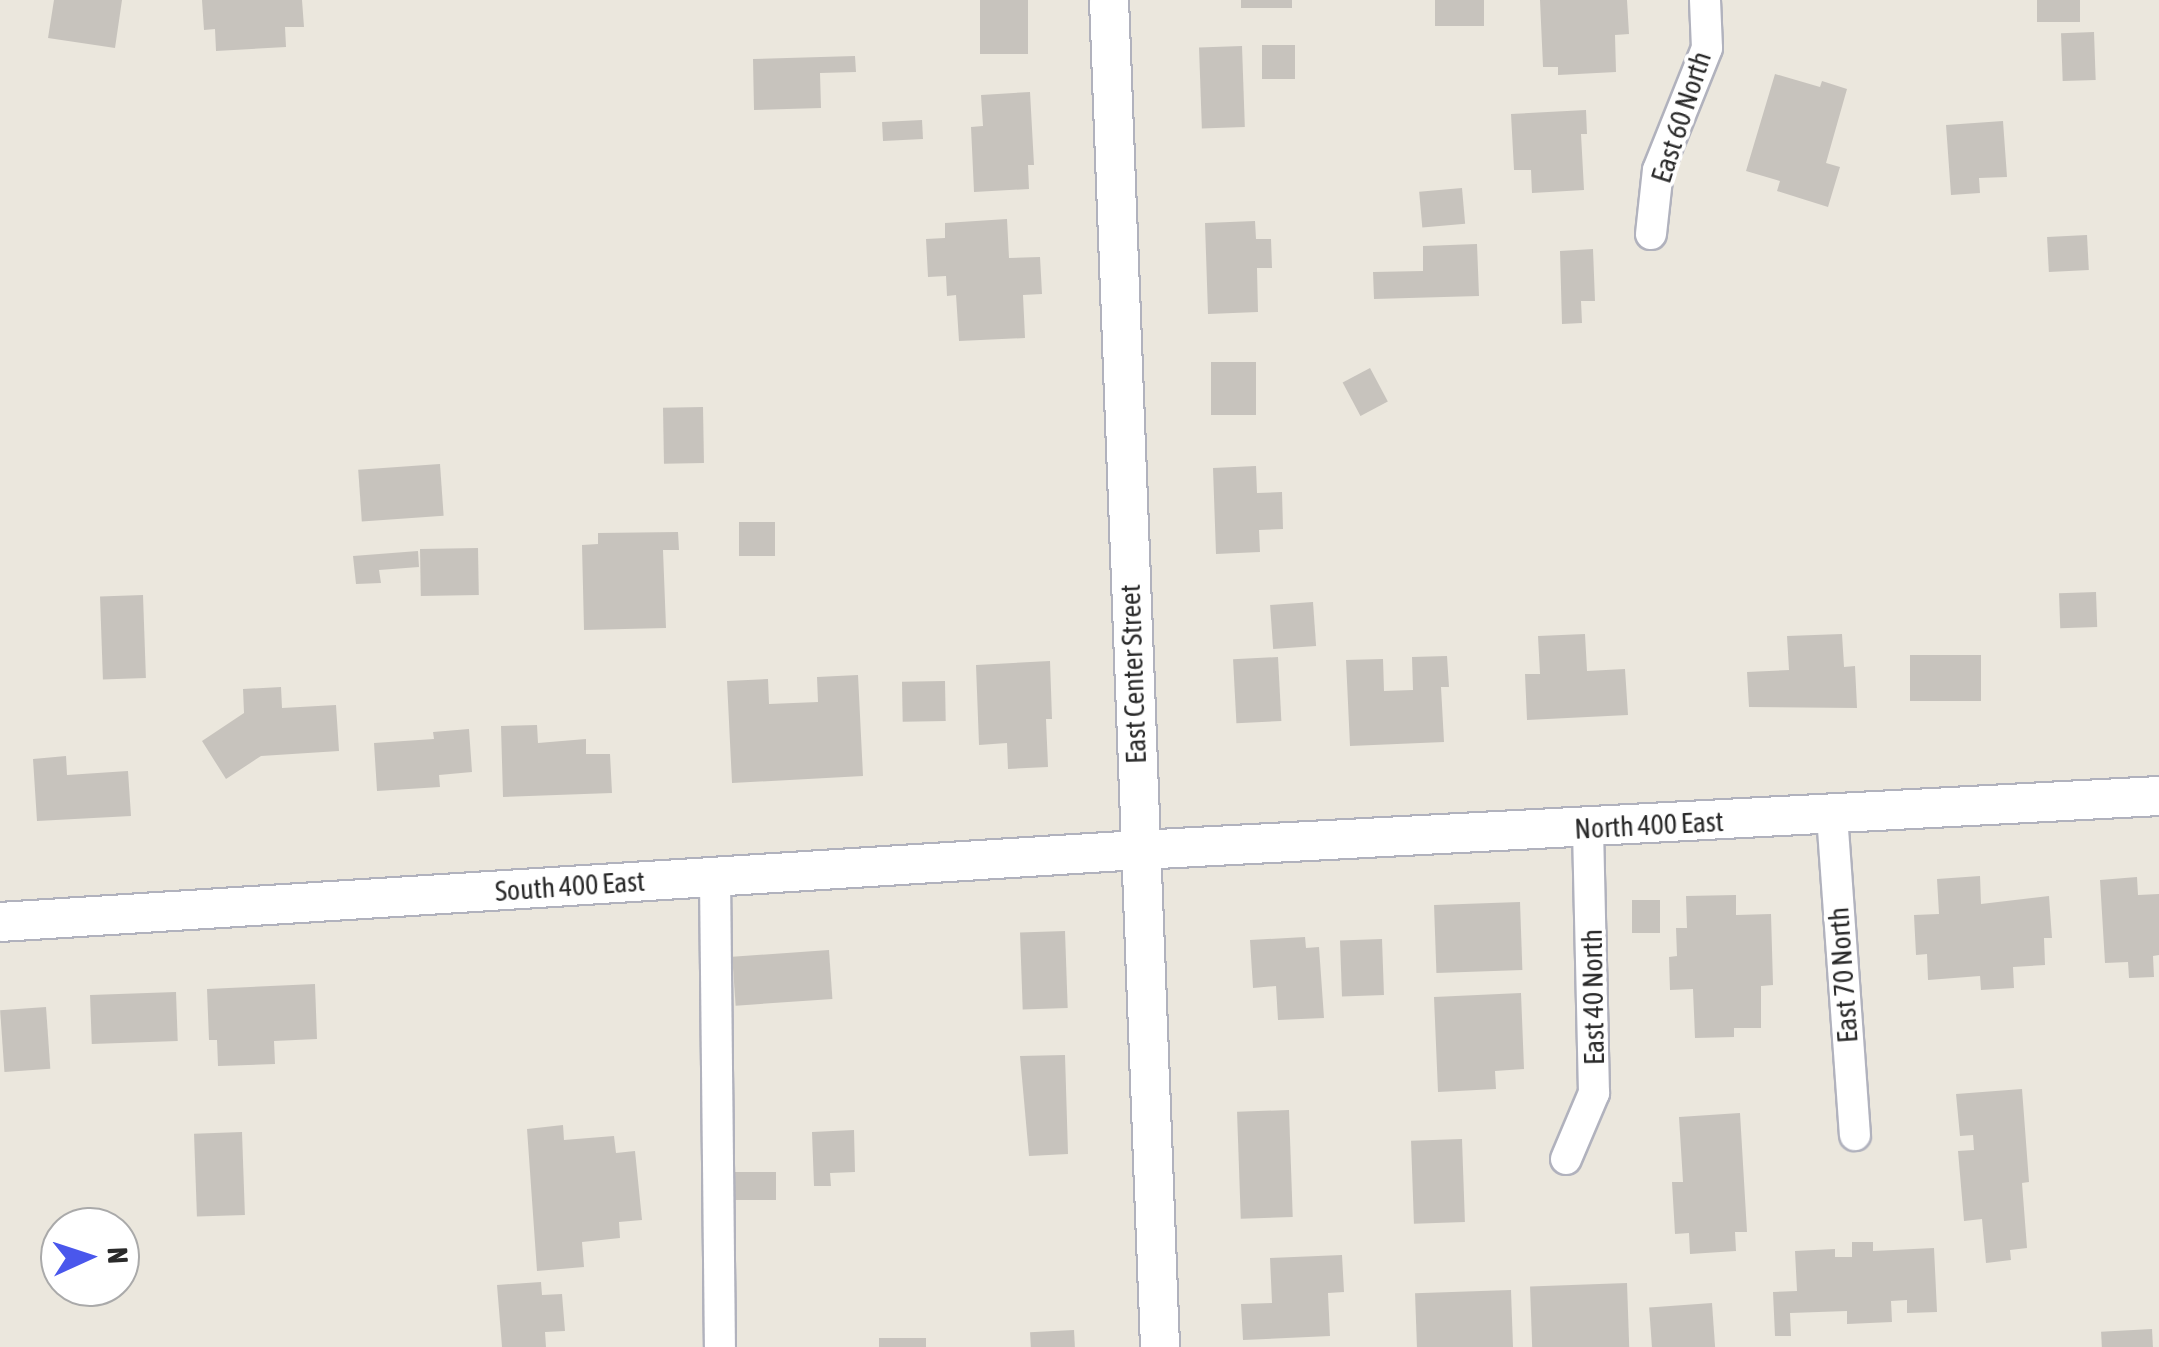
<!DOCTYPE html>
<html>
<head>
<meta charset="utf-8">
<style>
  body { margin:0 }
  #map { position:relative; width:2159px; height:1347px; overflow:hidden; background:#ebe7dd; font-family:"Asap Condensed",sans-serif }
  div>[style] { position:absolute }
  .building>* { inset:0; background:#c7c3bd; transform-origin:0 0 }
  .roads { filter:drop-shadow(2px 0 #b1b2bd) drop-shadow(-2px 0 #b1b2bd) drop-shadow(0 2px #b1b2bd) drop-shadow(0 -2px #b1b2bd) }
  .minor>* { height:30px; margin:-15px; padding:0 15px; transform-origin:15px; border-radius:15px; background:#fff }
  .tertiary>* { height:38px; margin:-19px; padding:0 19px; transform-origin:19px; border-radius:19px; background:#fff }
  span { translate:-50% -50%; white-space:nowrap; text-align:center; line-height:1.15; -webkit-text-stroke:8px #fff; paint-order:stroke }
  .street-label { font-size:28px; color:#2a2a2a }
  .north { position:absolute; left:40px; top:1207px; width:100px; height:100px; box-sizing:border-box; background:#fff; border:2px solid #aaa; border-radius:50%; rotate:87deg; font-size:28px; font-weight:700; line-height:40px; text-align:center; color:#2a2a2a }
  .north::after { content:''; display:block; margin:auto; width:35px; height:45px; background:#4a57ec; clip-path:polygon(50% 0,100% 100%,50% 72%,0 100%) }
</style>
</head>
<body>
<div id="map">
  <div class="building">
    <div style="clip-path:polygon(54px 0,122px 0,115px 48px,48px 38px)"></div>
    <div style="clip-path:polygon(202px 0,302px 0,304px 27px,285px 27px,286px 47px,216px 51px,215px 29px,204px 30px)"></div>
    <div style="left:980px;top:0;width:48px;height:54px"></div>
    <div style="left:1241px;top:0;width:51px;height:8px"></div>
    <div style="left:1435px;top:0;width:49px;height:26px"></div>
    <div style="clip-path:polygon(1540px 0,1627px 0,1629px 34px,1615px 35px,1616px 72px,1558px 75px,1558px 67px,1543px 67px)"></div>
    <div style="left:2037px;top:0;width:43px;height:22px"></div>
    <div style="left:2094px;top:32px;width:48px;height:33px;rotate:88deg"></div>
    <div style="left:1262px;top:45px;width:33px;height:34px"></div>
    <div style="left:1242px;top:46px;width:81px;height:43px;rotate:88deg"></div>
    <div style="clip-path:polygon(855px 56px,856px 72px,820px 73px,821px 108px,754px 110px,753px 59px)"></div>
    <div style="clip-path:polygon(1775px 74px,1820px 87px,1822px 81px,1847px 89px,1826px 163px,1840px 167px,1828px 207px,1777px 191px,1780px 181px,1746px 171px)"></div>
    <div style="clip-path:polygon(1030px 92px,1034px 165px,1028px 165px,1029px 189px,974px 192px,971px 127px,983px 126px,981px 95px)"></div>
    <div style="clip-path:polygon(1586px 110px,1587px 134px,1581px 134px,1584px 190px,1532px 193px,1531px 170px,1514px 170px,1511px 114px)"></div>
    <div style="left:922px;top:120px;width:19px;height:40px;rotate:87deg"></div>
    <div style="clip-path:polygon(2003px 121px,2007px 177px,1979px 178px,1980px 193px,1951px 195px,1946px 125px)"></div>
    <div style="left:1462px;top:188px;width:36px;height:43px;rotate:85deg"></div>
    <div style="clip-path:polygon(1007px 219px,1009px 258px,1040px 257px,1042px 294px,1023px 295px,1025px 338px,959px 341px,956px 295px,947px 296px,946px 276px,928px 277px,926px 239px,945px 238px,945px 223px)"></div>
    <div style="clip-path:polygon(1255px 221px,1256px 239px,1271px 239px,1272px 268px,1257px 268px,1258px 312px,1208px 314px,1205px 223px)"></div>
    <div style="left:2087px;top:235px;width:35px;height:40px;rotate:87deg"></div>
    <div style="clip-path:polygon(1477px 244px,1479px 296px,1374px 299px,1373px 272px,1423px 271px,1423px 246px)"></div>
    <div style="clip-path:polygon(1593px 249px,1595px 301px,1581px 301px,1582px 323px,1562px 324px,1560px 251px)"></div>
    <div style="left:1211px;top:362px;width:45px;height:53px"></div>
    <div style="left:1370px;top:368px;width:38px;height:31px;rotate:62deg"></div>
    <div style="left:703px;top:407px;width:56px;height:40px;rotate:89deg"></div>
    <div style="left:440px;top:464px;width:52px;height:82px;rotate:86deg"></div>
    <div style="clip-path:polygon(1256px 466px,1257px 493px,1282px 492px,1283px 529px,1259px 530px,1260px 552px,1216px 554px,1213px 468px)"></div>
    <div style="left:775px;top:522px;width:34px;height:36px;rotate:90deg"></div>
    <div style="clip-path:polygon(678px 532px,679px 550px,663px 550px,666px 628px,584px 630px,582px 545px,598px 544px,598px 533px)"></div>
    <div style="left:478px;top:548px;width:47px;height:58px;rotate:89deg"></div>
    <div style="clip-path:polygon(418px 551px,419px 567px,379px 570px,381px 583px,356px 584px,353px 556px)"></div>
    <div style="left:2096px;top:592px;width:35px;height:37px;rotate:88deg"></div>
    <div style="left:143px;top:595px;width:83px;height:43px;rotate:88deg"></div>
    <div style="left:1313px;top:602px;width:44px;height:43px;rotate:86deg"></div>
    <div style="clip-path:polygon(1585px 634px,1587px 671px,1625px 669px,1628px 715px,1527px 720px,1525px 674px,1540px 674px,1538px 636px)"></div>
    <div style="clip-path:polygon(1842px 634px,1844px 667px,1855px 666px,1857px 708px,1749px 707px,1747px 672px,1789px 670px,1787px 636px)"></div>
    <div style="left:1981px;top:655px;width:46px;height:71px;rotate:90deg"></div>
    <div style="clip-path:polygon(1447px 656px,1449px 687px,1441px 687px,1444px 742px,1350px 746px,1346px 660px,1383px 659px,1384px 691px,1413px 690px,1412px 657px)"></div>
    <div style="left:1278px;top:657px;width:64px;height:45px;rotate:87deg"></div>
    <div style="clip-path:polygon(1050px 661px,1052px 719px,1046px 719px,1048px 767px,1008px 769px,1007px 743px,979px 745px,976px 665px)"></div>
    <div style="clip-path:polygon(858px 675px,863px 776px,732px 783px,727px 681px,768px 679px,769px 704px,818px 702px,817px 677px)"></div>
    <div style="left:945px;top:681px;width:40px;height:43px;rotate:89deg"></div>
    <div style="clip-path:polygon(281px 687px,282px 708px,336px 705px,339px 751px,261px 756px,226px 779px,202px 741px,244px 713px,243px 689px)"></div>
    <div style="clip-path:polygon(537px 725px,538px 743px,586px 739px,586px 754px,610px 754px,612px 793px,503px 797px,501px 726px)"></div>
    <div style="clip-path:polygon(469px 729px,472px 772px,439px 775px,440px 787px,377px 791px,374px 743px,434px 739px,433px 732px)"></div>
    <div style="clip-path:polygon(66px 756px,67px 775px,128px 771px,131px 816px,37px 821px,33px 759px)"></div>
    <div style="clip-path:polygon(1980px 876px,1981px 904px,2049px 896px,2052px 938px,2044px 938px,2045px 965px,2013px 967px,2014px 988px,1981px 990px,1980px 976px,1928px 980px,1927px 954px,1916px 955px,1914px 915px,1939px 914px,1937px 879px)"></div>
    <div style="clip-path:polygon(2137px 877px,2138px 895px,2159px 894px,2159px 955px,2153px 956px,2154px 977px,2129px 978px,2128px 962px,2105px 963px,2100px 880px)"></div>
    <div style="clip-path:polygon(1736px 895px,1736px 915px,1771px 914px,1773px 985px,1761px 986px,1761px 1028px,1734px 1028px,1734px 1037px,1695px 1038px,1693px 989px,1670px 990px,1669px 957px,1677px 956px,1676px 928px,1687px 928px,1686px 896px)"></div>
    <div style="left:1632px;top:900px;width:28px;height:33px"></div>
    <div style="left:1520px;top:902px;width:68px;height:86px;rotate:88deg"></div>
    <div style="left:1065px;top:931px;width:77px;height:45px;rotate:88deg"></div>
    <div style="clip-path:polygon(1305px 937px,1306px 948px,1319px 947px,1324px 1018px,1278px 1020px,1276px 986px,1253px 988px,1250px 940px)"></div>
    <div style="left:1382px;top:939px;width:56px;height:42px;rotate:88deg"></div>
    <div style="left:829px;top:950px;width:49px;height:97px;rotate:86deg"></div>
    <div style="clip-path:polygon(315px 984px,317px 1039px,274px 1041px,275px 1064px,218px 1066px,217px 1040px,209px 1040px,207px 989px)"></div>
    <div style="left:176px;top:992px;width:49px;height:86px;rotate:88deg"></div>
    <div style="clip-path:polygon(1521px 993px,1524px 1069px,1495px 1071px,1496px 1089px,1438px 1092px,1434px 997px)"></div>
    <div style="left:46px;top:1007px;width:62px;height:46px;rotate:86deg"></div>
    <div style="clip-path:polygon(1065px 1055px,1068px 1154px,1029px 1156px,1020px 1056px)"></div>
    <div style="clip-path:polygon(2022px 1089px,2029px 1182px,2022px 1183px,2027px 1248px,2010px 1250px,2011px 1260px,1986px 1263px,1982px 1219px,1964px 1221px,1958px 1151px,1974px 1150px,1973px 1135px,1960px 1136px,1956px 1094px)"></div>
    <div style="left:1289px;top:1110px;width:107px;height:52px;rotate:88deg"></div>
    <div style="clip-path:polygon(1740px 1113px,1747px 1232px,1735px 1232px,1736px 1251px,1690px 1254px,1689px 1233px,1675px 1234px,1672px 1182px,1683px 1182px,1679px 1117px)"></div>
    <div style="clip-path:polygon(563px 1125px,564px 1140px,614px 1136px,616px 1153px,635px 1151px,642px 1220px,619px 1222px,620px 1238px,582px 1242px,584px 1267px,537px 1271px,527px 1129px)"></div>
    <div style="clip-path:polygon(854px 1130px,855px 1172px,830px 1173px,831px 1186px,814px 1186px,812px 1132px)"></div>
    <div style="left:242px;top:1132px;width:83px;height:48px;rotate:88deg"></div>
    <div style="left:1462px;top:1139px;width:83px;height:51px;rotate:88deg"></div>
    <div style="left:776px;top:1172px;width:28px;height:41px;rotate:90deg"></div>
    <div style="clip-path:polygon(1852px 1242px,1873px 1242px,1873px 1251px,1934px 1248px,1937px 1312px,1907px 1313px,1907px 1300px,1891px 1301px,1892px 1322px,1847px 1324px,1847px 1311px,1790px 1313px,1791px 1336px,1775px 1336px,1773px 1292px,1797px 1291px,1795px 1251px,1835px 1249px,1835px 1257px,1852px 1257px)"></div>
    <div style="clip-path:polygon(1342px 1255px,1344px 1292px,1328px 1293px,1330px 1336px,1243px 1340px,1241px 1304px,1272px 1303px,1270px 1258px)"></div>
    <div style="clip-path:polygon(541px 1282px,542px 1295px,562px 1294px,565px 1331px,545px 1332px,546px 1347px,502px 1347px,497px 1285px)"></div>
    <div style="left:1627px;top:1283px;width:64px;height:97px;rotate:88deg"></div>
    <div style="left:1511px;top:1290px;width:57px;height:96px;rotate:88deg"></div>
    <div style="left:1712px;top:1303px;width:44px;height:63px;rotate:86deg"></div>
    <div style="left:2152px;top:1329px;width:18px;height:51px;rotate:87deg"></div>
    <div style="left:1074px;top:1330px;width:17px;height:44px;rotate:87deg"></div>
    <div style="left:926px;top:1338px;width:9px;height:47px;rotate:90deg"></div>
  </div>
  <div class="roads">
    <div class="minor">
      <div style="left:1651px;top:234px;width:64px;rotate:-83.8deg"></div>
      <div style="left:1658px;top:170px;width:131px;rotate:-68.1deg"></div>
      <div style="left:1707px;top:48px;width:48px;rotate:-92.4deg"></div>
      <div style="left:1832px;top:815px;width:321px;rotate:85.9deg"></div>
      <div style="left:715px;top:877px;width:470px;rotate:89.4deg"></div>
      <div style="left:1566px;top:1159px;width:72px;rotate:-67deg"></div>
      <div style="left:1594px;top:1093px;width:265px;rotate:-91.3deg"></div>
    </div>
    <div class="tertiary">
      <div style="left:1109px;top:0;width:1348px;rotate:87.83deg"></div>
      <div style="left:0;top:922px;width:1141px;rotate:-3.62deg"></div>
      <div style="left:1139px;top:850px;width:1021px;rotate:-3.03deg"></div>
    </div>
  </div>
  <div class="street-label">
    <span style="left:1681px;top:117px;rotate:-72deg">East 60 North</span>
    <span style="left:1133px;top:674px;rotate:-92deg">East Center Street</span>
    <span style="left:1649px;top:825px;rotate:-3deg">North 400 East</span>
    <span style="left:570px;top:886px;rotate:-4deg">South 400 East</span>
    <span style="left:1843px;top:975px;rotate:-94deg">East 70 North</span>
    <span style="left:1593px;top:997px;rotate:-91deg">East 40 North</span>
  </div>
  <div class="north">N</div>
</div>
</body>
</html>
